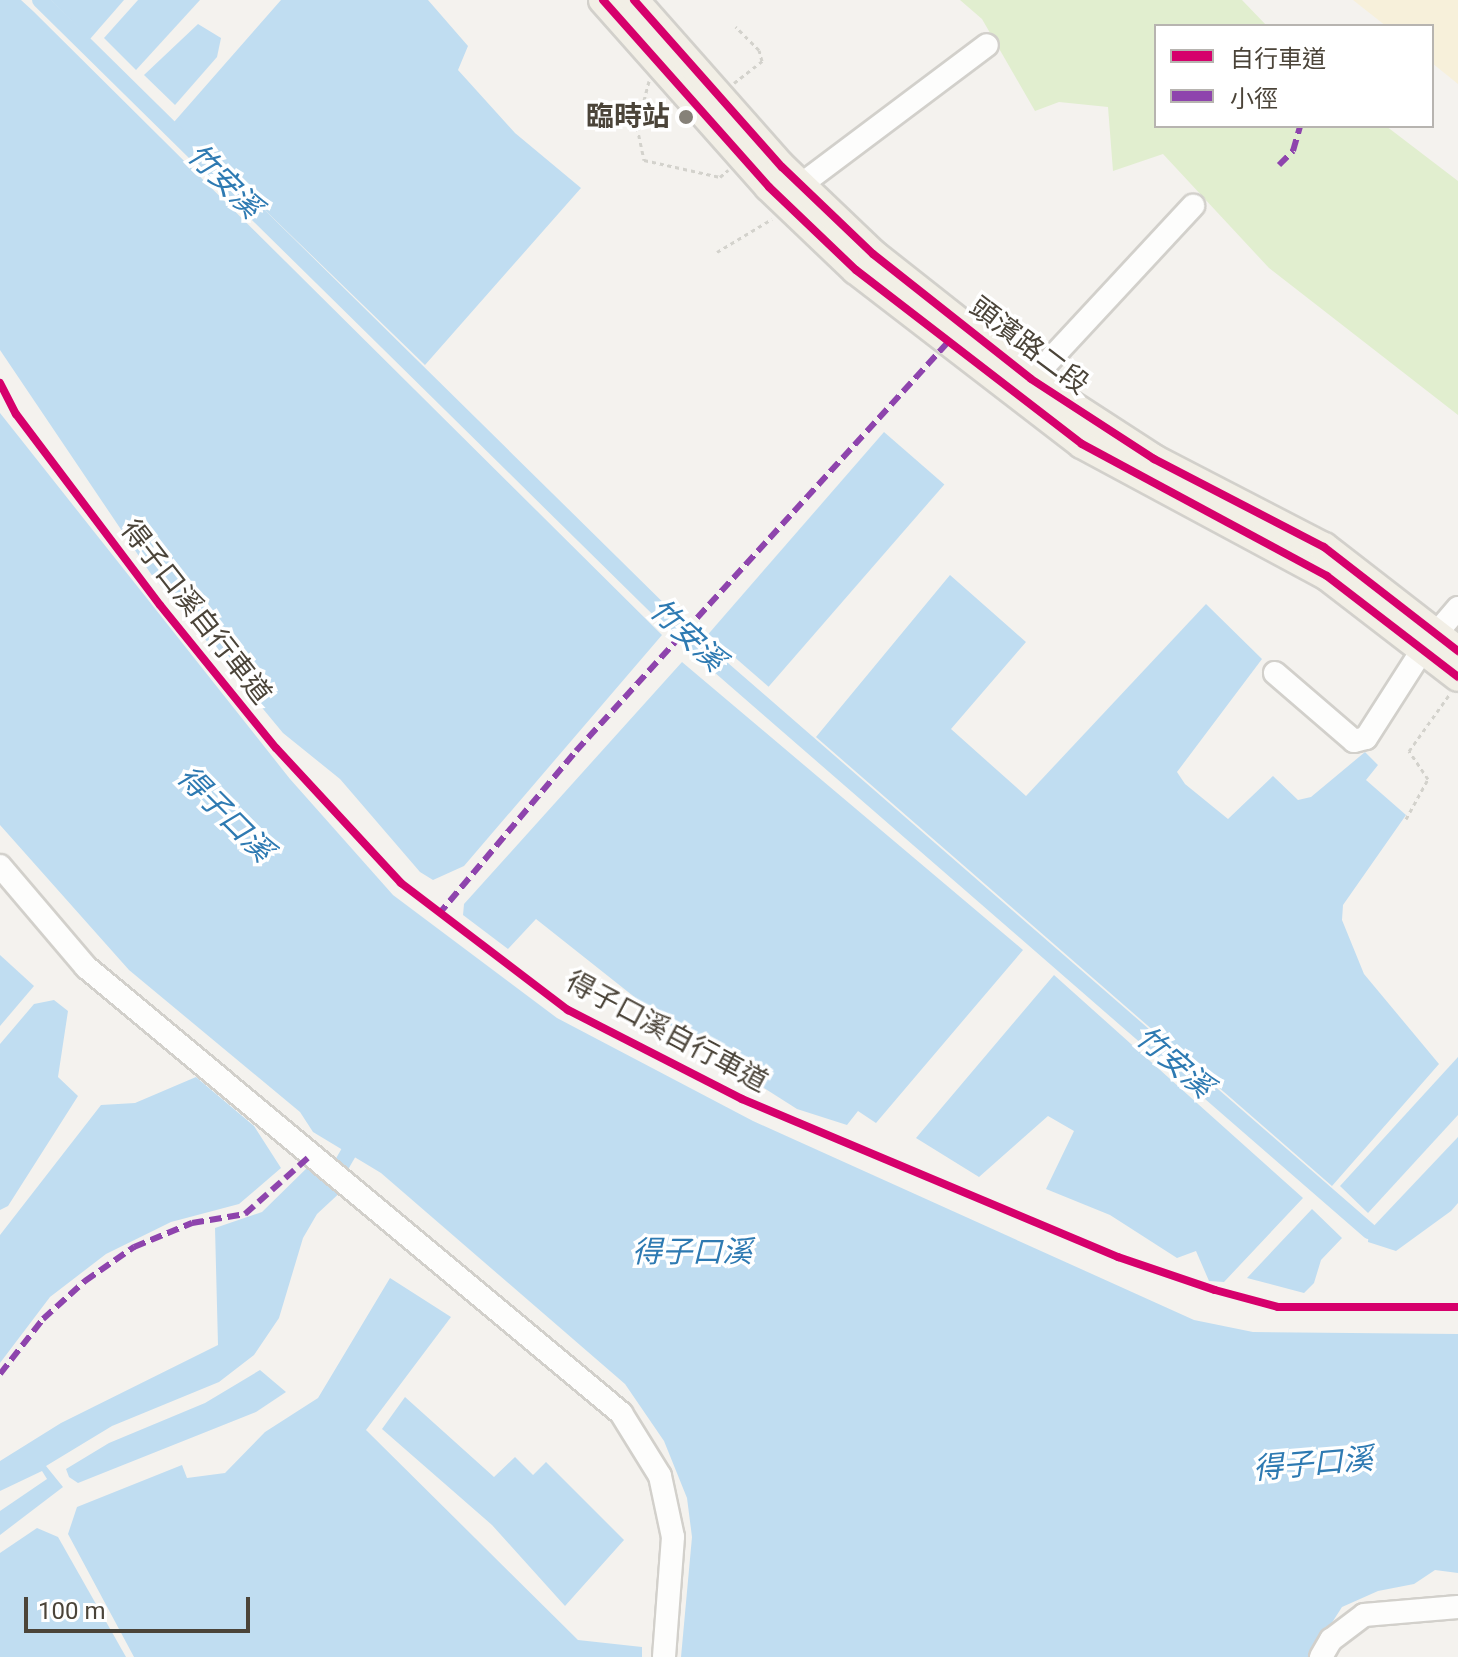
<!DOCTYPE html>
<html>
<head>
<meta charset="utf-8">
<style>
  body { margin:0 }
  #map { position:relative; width:1458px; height:1657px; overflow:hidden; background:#f4f2ee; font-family:Roboto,"Noto Sans TC",sans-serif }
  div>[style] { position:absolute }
  .green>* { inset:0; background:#e1eecf }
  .sand>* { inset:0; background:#f7f0da }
  .water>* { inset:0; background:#c0ddf1; transform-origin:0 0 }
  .canal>* { height:16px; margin:-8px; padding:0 8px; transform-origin:8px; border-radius:8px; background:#c0ddf1 }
  .path>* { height:3px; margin-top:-1.5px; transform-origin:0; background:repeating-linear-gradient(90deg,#d3d2cc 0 4px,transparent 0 8px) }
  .roads { filter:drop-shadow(2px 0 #d2d0cb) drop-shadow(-2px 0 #d2d0cb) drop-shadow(0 2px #d2d0cb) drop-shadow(0 -2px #d2d0cb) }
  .minor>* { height:22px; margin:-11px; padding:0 11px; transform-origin:11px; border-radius:11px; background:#fdfdfc }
  .major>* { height:28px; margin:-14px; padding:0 14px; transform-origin:14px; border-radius:14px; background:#f2efe6 }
  .quiet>* { height:6px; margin-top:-3px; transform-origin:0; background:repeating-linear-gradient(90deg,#8e44ad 0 12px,transparent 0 18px) }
  .cycleway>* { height:8px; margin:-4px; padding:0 4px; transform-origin:4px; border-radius:4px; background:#d6006c }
  .dots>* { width:22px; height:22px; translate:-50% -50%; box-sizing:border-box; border:4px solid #fff; border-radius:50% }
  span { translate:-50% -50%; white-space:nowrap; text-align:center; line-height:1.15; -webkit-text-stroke:7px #fff; paint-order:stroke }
  .poi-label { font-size:28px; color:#4b4439; font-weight:700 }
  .right { translate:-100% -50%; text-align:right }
  .street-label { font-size:28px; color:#4b4439 }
  .water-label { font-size:30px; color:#2e7ab2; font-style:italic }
  .legend { position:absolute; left:1154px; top:24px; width:280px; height:104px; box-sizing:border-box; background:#fff; border:2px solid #b7b4b0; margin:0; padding:10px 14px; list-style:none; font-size:24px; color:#4b4439 }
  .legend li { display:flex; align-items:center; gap:16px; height:40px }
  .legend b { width:40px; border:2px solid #b7b4b0 }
  .scale { position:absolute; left:24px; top:1597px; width:226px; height:36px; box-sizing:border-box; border:4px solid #4b4439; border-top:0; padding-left:10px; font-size:24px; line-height:28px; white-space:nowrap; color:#4b4439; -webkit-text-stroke:6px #fff; paint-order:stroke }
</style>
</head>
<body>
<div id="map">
  <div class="green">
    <div style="clip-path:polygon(960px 0,1242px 0,1267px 26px,1156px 26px,1156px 126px,1386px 126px,1458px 181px,1458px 415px,1269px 268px,1163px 154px,1113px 171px,1108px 107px,1059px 102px,1035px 111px,982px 19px)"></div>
  </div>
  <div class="sand">
    <div style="clip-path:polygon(1353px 0,1458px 0,1458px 84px,1432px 63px,1432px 26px,1386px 26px)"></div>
  </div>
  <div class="water">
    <div style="clip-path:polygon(0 0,21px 0,33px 11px,662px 635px,464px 866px,433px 880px,420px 872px,340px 779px,283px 733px,151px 574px,0 350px)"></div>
    <div style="clip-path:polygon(51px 0,124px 0,90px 39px)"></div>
    <div style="clip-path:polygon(138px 0,200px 0,136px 70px,104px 38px)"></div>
    <div style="clip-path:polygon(281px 0,428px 0,468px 46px,458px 70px,515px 133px,581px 188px,425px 365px,174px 122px)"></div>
    <div style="clip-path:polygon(198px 24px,221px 38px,217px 57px,175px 105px,144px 75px)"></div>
    <div style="clip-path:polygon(0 413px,290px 779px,393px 895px,557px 1018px,753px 1121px,1194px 1320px,1253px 1332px,1458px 1334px,1458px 1573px,1435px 1570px,1414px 1584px,1378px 1591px,1342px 1607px,1310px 1657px,681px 1657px,692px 1537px,687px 1498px,664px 1441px,625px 1384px,381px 1173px,313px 1132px,300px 1112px,129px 970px,0 825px)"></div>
    <div style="left:884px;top:432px;width:80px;height:268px;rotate:41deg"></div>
    <div style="clip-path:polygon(950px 575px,1026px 642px,951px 729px,1026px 796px,1206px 604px,1262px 659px,1177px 772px,1185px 784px,1228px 819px,1273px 776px,1298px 800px,1311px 797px,1365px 752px,1378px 765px,1366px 780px,1406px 815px,1343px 905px,1342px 920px,1364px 974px,1439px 1064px,1332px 1186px,816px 737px)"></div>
    <div style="clip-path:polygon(682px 662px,1023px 950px,876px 1123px,858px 1111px,847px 1125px,797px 1109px,690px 1041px,536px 919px,508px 949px,463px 915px,464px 904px)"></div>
    <div style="clip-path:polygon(0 955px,34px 986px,0 1026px)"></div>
    <div style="clip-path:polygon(1054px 975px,1303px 1198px,1224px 1282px,1209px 1281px,1196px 1251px,1177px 1258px,1110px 1215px,1046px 1189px,1074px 1131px,1048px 1116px,979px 1177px,916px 1138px)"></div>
    <div style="clip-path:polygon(54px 1000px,68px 1011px,58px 1077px,78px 1096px,8px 1206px,0 1210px,0 1044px,34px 1004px)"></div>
    <div style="clip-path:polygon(1458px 1057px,1458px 1115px,1368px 1213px,1340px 1186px)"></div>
    <div style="clip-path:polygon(196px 1077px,254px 1126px,281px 1168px,239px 1204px,171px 1222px,106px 1254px,50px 1297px,0 1363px,0 1235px,101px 1105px,135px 1103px)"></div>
    <div style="clip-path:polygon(1458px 1137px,1458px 1203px,1451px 1211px,1396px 1251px,1368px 1242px,1369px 1231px)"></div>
    <div style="clip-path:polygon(313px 1162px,345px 1188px,317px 1214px,303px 1238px,279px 1318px,254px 1355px,219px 1382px,112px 1426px,46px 1466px,63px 1487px,0 1535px,0 1511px,47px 1479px,42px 1471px,0 1491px,0 1461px,61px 1423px,218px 1345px,215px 1228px,262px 1212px)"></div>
    <div style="clip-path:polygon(1312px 1209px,1342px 1238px,1321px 1260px,1314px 1283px,1304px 1293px,1247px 1278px)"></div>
    <div style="clip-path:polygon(390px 1278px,451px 1317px,366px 1430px,578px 1640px,642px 1647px,642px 1657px,134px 1657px,68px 1534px,77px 1507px,182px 1465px,187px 1478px,225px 1473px,265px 1432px,318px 1398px)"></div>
    <div style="clip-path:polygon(260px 1370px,286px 1392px,256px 1412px,78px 1483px,69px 1477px,66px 1469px,109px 1443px,205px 1403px)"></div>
    <div style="clip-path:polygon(405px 1397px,494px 1477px,515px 1457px,533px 1475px,546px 1462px,624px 1540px,565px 1606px,492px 1525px,382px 1429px)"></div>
    <div style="clip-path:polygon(37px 1528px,58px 1537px,126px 1657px,0 1657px,0 1553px)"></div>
  </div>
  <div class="canal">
    <div style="left:40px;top:0;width:918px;rotate:44.56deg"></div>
    <div style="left:694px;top:644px;width:895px;rotate:41.01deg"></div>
    <div style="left:342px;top:1164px;width:34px;rotate:-60deg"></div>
  </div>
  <div class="path">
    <div style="left:649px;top:81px;width:48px;rotate:104.6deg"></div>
    <div style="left:637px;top:127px;width:34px;rotate:78deg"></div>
    <div style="left:644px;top:160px;width:78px;rotate:12.6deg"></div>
    <div style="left:720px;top:177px;width:11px;rotate:-41deg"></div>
    <div style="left:734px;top:83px;width:36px;rotate:-38deg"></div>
    <div style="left:762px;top:61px;width:11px;rotate:-105deg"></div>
    <div style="left:759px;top:50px;width:33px;rotate:-135deg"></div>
    <div style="left:717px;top:252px;width:64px;rotate:-31deg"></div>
    <div style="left:1406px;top:819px;width:46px;rotate:-61.2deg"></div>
    <div style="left:1428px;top:779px;width:34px;rotate:-124deg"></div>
    <div style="left:1409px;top:751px;width:69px;rotate:-54.5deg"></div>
  </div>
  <div class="roads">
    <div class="minor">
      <div style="left:790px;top:193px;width:246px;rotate:-36.9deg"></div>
      <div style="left:1021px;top:391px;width:253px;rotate:-47.1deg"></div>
      <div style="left:1275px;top:673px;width:104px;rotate:40.7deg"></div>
      <div style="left:1354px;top:741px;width:12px;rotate:-14deg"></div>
      <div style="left:1366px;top:738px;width:106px;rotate:-57.4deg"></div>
      <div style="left:1423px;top:649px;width:54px;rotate:-49.5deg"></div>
      <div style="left:0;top:866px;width:133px;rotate:49.6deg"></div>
      <div style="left:86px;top:967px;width:697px;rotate:39.82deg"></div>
      <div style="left:621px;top:1413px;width:74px;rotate:58.2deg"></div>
      <div style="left:660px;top:1476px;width:62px;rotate:78deg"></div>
      <div style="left:673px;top:1537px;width:120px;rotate:94.3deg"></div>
      <div style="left:1321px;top:1657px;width:20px;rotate:-60deg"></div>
      <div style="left:1331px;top:1640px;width:41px;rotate:-37.1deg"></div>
      <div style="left:1364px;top:1615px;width:94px;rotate:-4.9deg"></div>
    </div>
    <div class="major">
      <div style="left:603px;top:0;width:250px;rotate:48.4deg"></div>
      <div style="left:769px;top:187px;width:120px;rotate:43.7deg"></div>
      <div style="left:856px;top:270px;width:285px;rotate:37.6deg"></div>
      <div style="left:1082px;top:444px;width:278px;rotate:28.3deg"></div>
      <div style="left:1327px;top:576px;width:165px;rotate:37.6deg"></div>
      <div style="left:634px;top:0;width:223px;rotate:48.5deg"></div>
      <div style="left:782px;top:167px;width:126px;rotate:43.7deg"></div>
      <div style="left:873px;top:254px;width:201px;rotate:38.3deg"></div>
      <div style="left:1031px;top:379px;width:147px;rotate:33deg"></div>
      <div style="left:1154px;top:459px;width:191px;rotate:27.4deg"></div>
      <div style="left:1324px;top:547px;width:170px;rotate:37.8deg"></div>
    </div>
  </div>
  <div class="quiet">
    <div style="left:1279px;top:165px;width:20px;rotate:-45deg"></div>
    <div style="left:1293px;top:151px;width:26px;rotate:-74deg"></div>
    <div style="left:438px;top:915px;width:214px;rotate:-49.9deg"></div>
    <div style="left:576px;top:751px;width:554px;rotate:-47.71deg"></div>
    <div style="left:0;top:1374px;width:70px;rotate:-52deg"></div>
    <div style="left:43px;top:1319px;width:57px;rotate:-42.1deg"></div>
    <div style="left:85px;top:1281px;width:60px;rotate:-34.8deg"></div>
    <div style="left:134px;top:1247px;width:63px;rotate:-22.5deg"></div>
    <div style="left:192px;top:1223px;width:54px;rotate:-9.6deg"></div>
    <div style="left:245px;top:1214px;width:89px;rotate:-41.8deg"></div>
  </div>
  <div class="cycleway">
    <div style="left:603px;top:0;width:250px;rotate:48.4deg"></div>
    <div style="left:769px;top:187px;width:120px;rotate:43.7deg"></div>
    <div style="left:856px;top:270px;width:285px;rotate:37.6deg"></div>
    <div style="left:1082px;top:444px;width:278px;rotate:28.3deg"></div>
    <div style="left:1327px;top:576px;width:165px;rotate:37.6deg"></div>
    <div style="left:634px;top:0;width:223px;rotate:48.5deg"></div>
    <div style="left:782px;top:167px;width:126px;rotate:43.7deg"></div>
    <div style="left:873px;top:254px;width:201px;rotate:38.3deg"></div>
    <div style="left:1031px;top:379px;width:147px;rotate:33deg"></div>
    <div style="left:1154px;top:459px;width:191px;rotate:27.4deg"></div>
    <div style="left:1324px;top:547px;width:170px;rotate:37.8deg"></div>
    <div style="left:0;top:383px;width:35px;rotate:63deg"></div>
    <div style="left:16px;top:414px;width:239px;rotate:53deg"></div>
    <div style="left:160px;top:605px;width:184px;rotate:51deg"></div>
    <div style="left:276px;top:748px;width:184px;rotate:47.2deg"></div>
    <div style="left:401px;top:883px;width:210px;rotate:37.3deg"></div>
    <div style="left:568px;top:1010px;width:195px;rotate:27.1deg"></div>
    <div style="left:742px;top:1099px;width:408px;rotate:22.8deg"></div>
    <div style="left:1118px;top:1257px;width:102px;rotate:18.8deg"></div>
    <div style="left:1215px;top:1290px;width:65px;rotate:15.1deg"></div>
    <div style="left:1278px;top:1307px;width:180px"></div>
  </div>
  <div class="dots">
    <div style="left:686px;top:117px;background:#868178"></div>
  </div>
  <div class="poi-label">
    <span class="right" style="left:670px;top:117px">臨時站</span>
  </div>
  <div class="street-label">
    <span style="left:1029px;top:346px;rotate:37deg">頭濱路二段</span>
    <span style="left:196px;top:612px;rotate:52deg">得子口溪自行車道</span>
    <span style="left:667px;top:1032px;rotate:28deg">得子口溪自行車道</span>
  </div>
  <div class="water-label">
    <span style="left:224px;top:181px;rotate:45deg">竹安溪</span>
    <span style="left:687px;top:635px;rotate:43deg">竹安溪</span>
    <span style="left:225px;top:814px;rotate:45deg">得子口溪</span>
    <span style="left:1174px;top:1062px;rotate:41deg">竹安溪</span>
    <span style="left:692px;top:1252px">得子口溪</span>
    <span style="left:1313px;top:1464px;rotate:-5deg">得子口溪</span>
  </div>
  <ul class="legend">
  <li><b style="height:10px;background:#d6006c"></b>自行車道</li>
  <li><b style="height:10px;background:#8e44ad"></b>小徑</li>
  </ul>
  <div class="scale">100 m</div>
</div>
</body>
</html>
